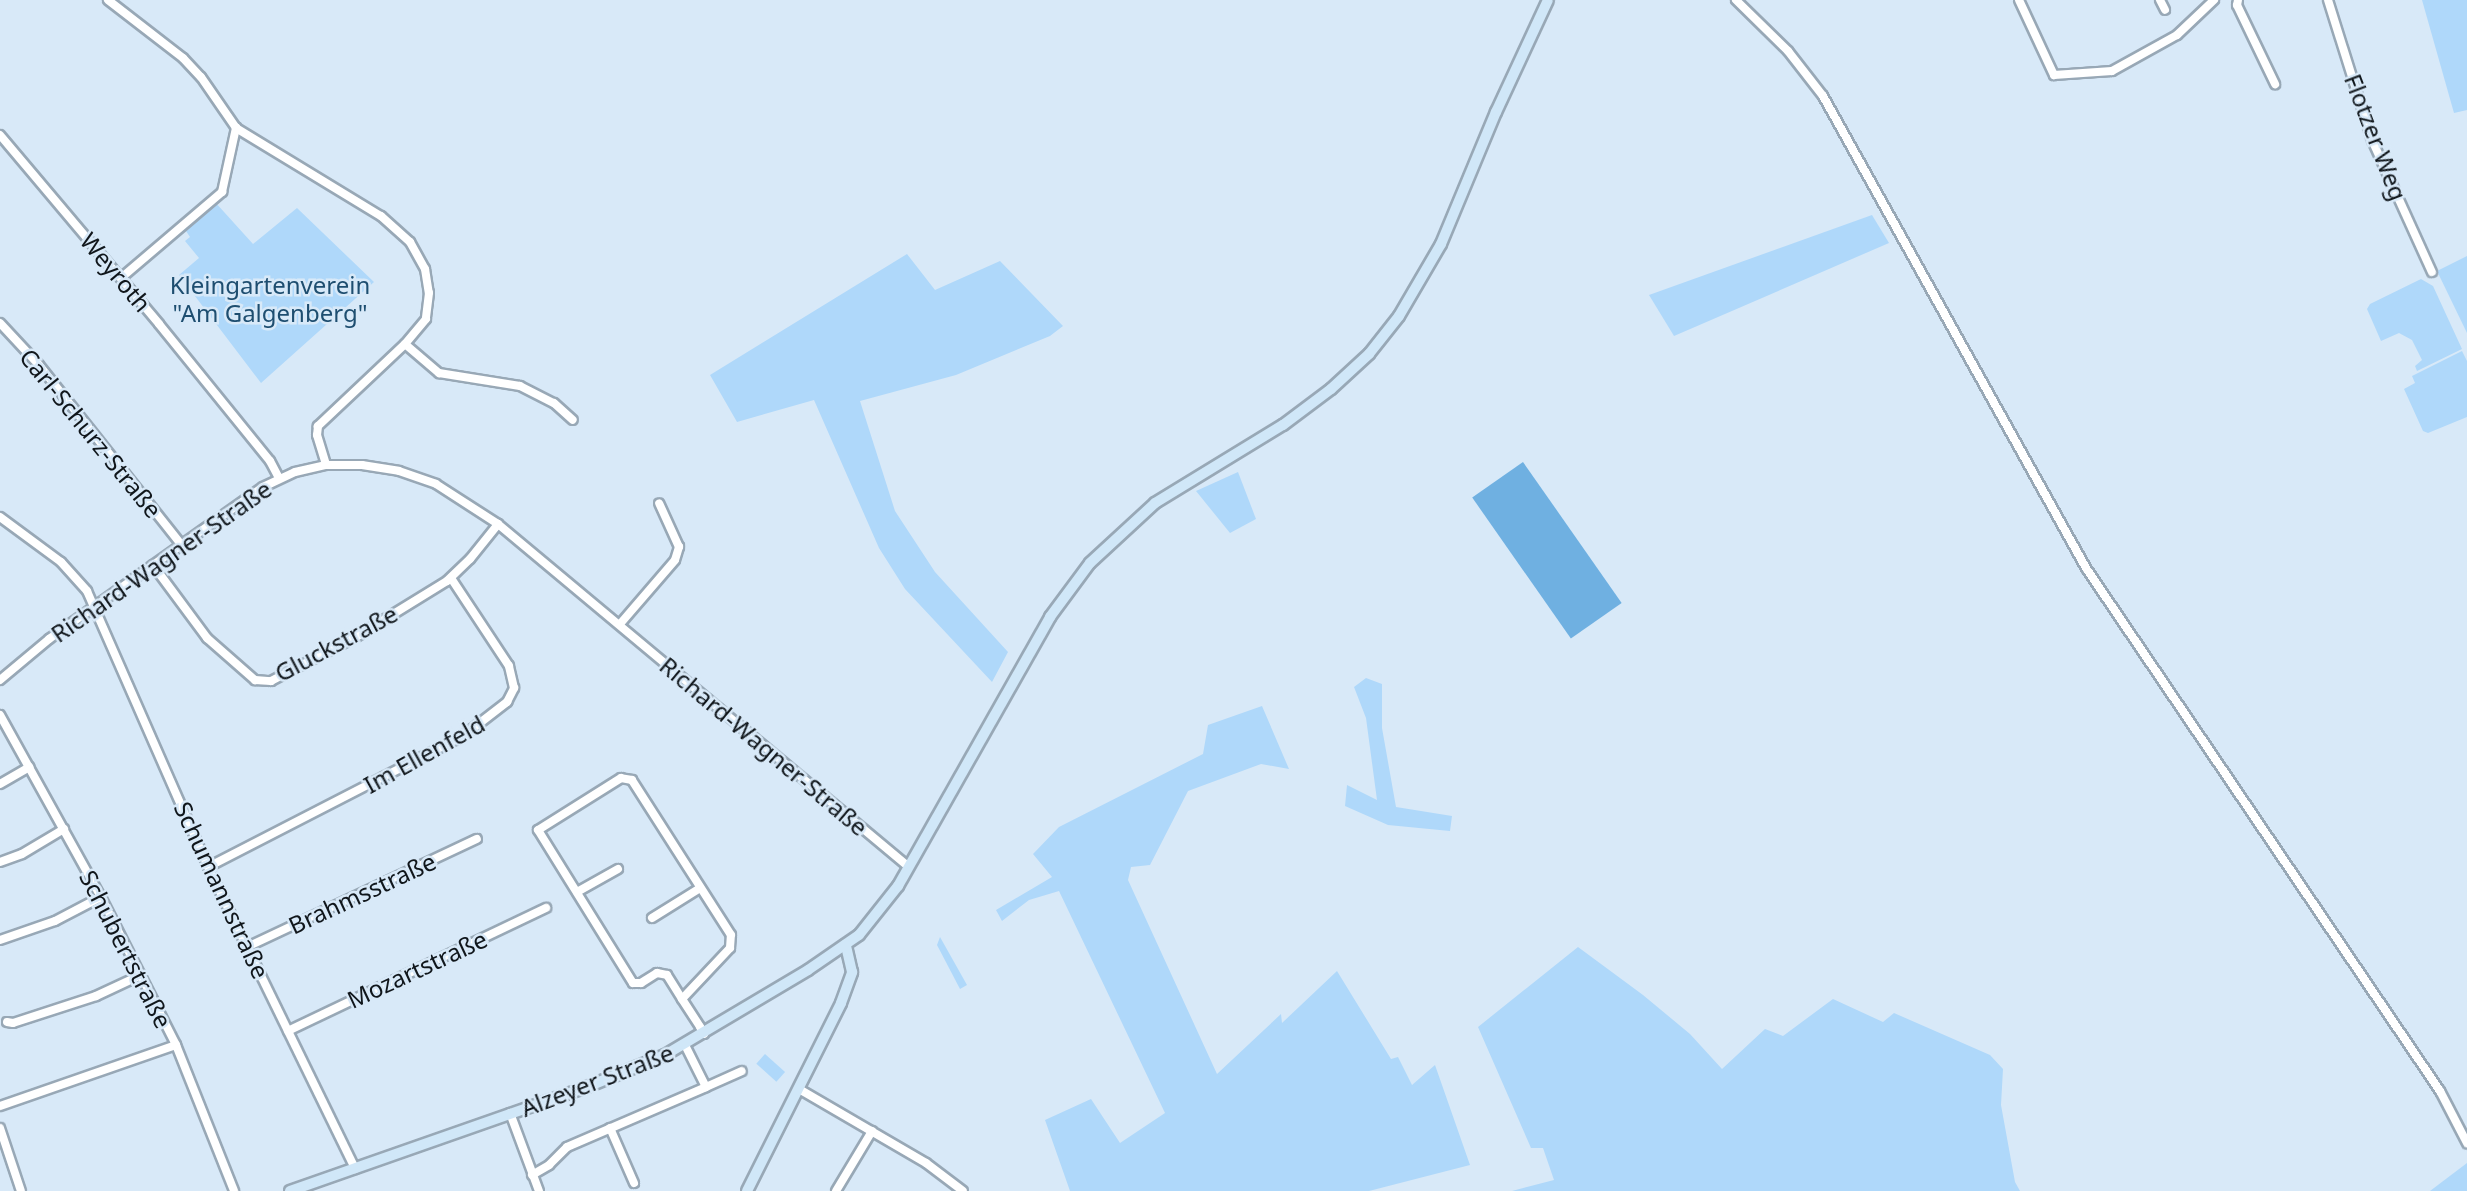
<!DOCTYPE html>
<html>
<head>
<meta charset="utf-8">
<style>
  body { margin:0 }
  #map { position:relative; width:2467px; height:1191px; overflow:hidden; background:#d8e9f8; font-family:"Noto Sans",sans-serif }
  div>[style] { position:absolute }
  .green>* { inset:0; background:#afd8fa; transform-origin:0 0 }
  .forest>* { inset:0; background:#6fb0e1; transform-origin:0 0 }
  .roads { filter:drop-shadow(2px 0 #98a8b6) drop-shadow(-2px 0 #98a8b6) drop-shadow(0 2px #98a8b6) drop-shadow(0 -2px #98a8b6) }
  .street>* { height:8px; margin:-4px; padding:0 4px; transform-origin:4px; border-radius:4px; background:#fff }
  .secondary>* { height:10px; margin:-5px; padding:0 5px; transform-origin:5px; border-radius:5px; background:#d0e7f8 }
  span { translate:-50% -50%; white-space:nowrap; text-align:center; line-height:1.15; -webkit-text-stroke:5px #d8e9f8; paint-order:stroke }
  .street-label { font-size:24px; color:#10161b }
  .park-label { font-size:24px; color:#1e4e70 }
</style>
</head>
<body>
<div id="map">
  <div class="green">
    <div style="clip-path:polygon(2422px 0,2467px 0,2467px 110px,2454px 113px)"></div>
    <div style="clip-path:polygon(215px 202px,253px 244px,297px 208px,374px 282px,261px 383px,179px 275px,199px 258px,185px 241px,190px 237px,186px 231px)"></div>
    <div style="clip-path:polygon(1872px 215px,1889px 243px,1674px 336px,1649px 295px)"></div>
    <div style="clip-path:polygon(907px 254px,935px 290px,1000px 261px,1063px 326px,1050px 336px,956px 375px,860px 401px,895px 511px,935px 572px,1008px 652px,992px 682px,905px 589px,879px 548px,814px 400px,737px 422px,710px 375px)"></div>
    <div style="clip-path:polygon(2467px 256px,2467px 333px,2437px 271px)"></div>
    <div style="clip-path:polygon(2421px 279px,2433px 286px,2462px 349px,2417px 371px,2415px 366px,2422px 360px,2412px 340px,2399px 333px,2381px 341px,2367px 309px,2370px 304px)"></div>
    <div style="clip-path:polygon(2462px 351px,2467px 361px,2467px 417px,2428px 433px,2423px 431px,2404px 389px,2415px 383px,2412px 376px)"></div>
    <div style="clip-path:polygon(1238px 472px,1256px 519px,1230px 533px,1196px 491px)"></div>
    <div style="clip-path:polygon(1366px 678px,1382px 684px,1382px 728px,1396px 807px,1452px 816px,1450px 831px,1388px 825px,1345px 806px,1347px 785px,1377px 800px,1366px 718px,1354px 687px)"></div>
    <div style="clip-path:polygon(1262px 706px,1289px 769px,1261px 764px,1188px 791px,1150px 865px,1131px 867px,1128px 880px,1217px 1074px,1281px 1014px,1282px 1023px,1337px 971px,1391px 1059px,1398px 1057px,1412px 1085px,1435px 1065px,1470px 1165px,1369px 1191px,1070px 1191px,1045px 1120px,1091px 1099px,1120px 1143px,1165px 1113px,1059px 891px,1029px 900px,1002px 921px,996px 910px,1052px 877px,1033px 854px,1059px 827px,1203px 754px,1208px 725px)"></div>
    <div style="clip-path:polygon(940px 937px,967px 985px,960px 989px,937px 945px)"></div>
    <div style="clip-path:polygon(1578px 947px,1643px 995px,1690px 1034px,1722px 1069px,1765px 1029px,1783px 1036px,1833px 999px,1883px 1022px,1894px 1013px,1990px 1055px,2003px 1069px,2001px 1105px,2015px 1182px,2020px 1191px,1512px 1191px,1554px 1180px,1543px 1148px,1531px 1148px,1478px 1027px)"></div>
    <div style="left:765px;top:1054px;width:27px;height:13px;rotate:42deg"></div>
    <div style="clip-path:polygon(2467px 1163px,2467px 1191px,2430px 1191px)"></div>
  </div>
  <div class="forest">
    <div style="left:1523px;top:462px;width:172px;height:62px;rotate:55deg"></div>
  </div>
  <div class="roads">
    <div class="street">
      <div style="left:108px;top:0;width:95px;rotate:37.7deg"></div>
      <div style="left:183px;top:58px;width:26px;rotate:47deg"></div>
      <div style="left:201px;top:77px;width:62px;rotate:55.5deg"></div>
      <div style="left:236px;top:128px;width:170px;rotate:31.3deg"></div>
      <div style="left:381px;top:216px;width:39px;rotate:42deg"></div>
      <div style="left:410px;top:242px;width:31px;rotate:61deg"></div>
      <div style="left:425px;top:269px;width:24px;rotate:81deg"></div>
      <div style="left:429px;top:293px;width:26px;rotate:97deg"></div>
      <div style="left:426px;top:319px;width:33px;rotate:130deg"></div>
      <div style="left:405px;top:344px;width:120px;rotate:136.7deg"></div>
      <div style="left:318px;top:426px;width:9px;rotate:96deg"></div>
      <div style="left:317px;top:435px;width:31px;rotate:73deg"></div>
      <div style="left:1736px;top:0;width:73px;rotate:44.4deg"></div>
      <div style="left:1788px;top:51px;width:57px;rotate:52.1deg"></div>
      <div style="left:1823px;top:96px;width:540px;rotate:60.87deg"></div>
      <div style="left:2086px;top:568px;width:632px;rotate:55.91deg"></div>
      <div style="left:2440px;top:1091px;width:59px;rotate:62.6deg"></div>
      <div style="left:2019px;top:0;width:83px;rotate:65deg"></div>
      <div style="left:2054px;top:75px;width:58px;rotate:-3.9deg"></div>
      <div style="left:2112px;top:71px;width:74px;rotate:-29deg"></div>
      <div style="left:2177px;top:35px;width:51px;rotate:-43.4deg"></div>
      <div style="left:2160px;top:0;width:11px;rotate:63deg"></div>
      <div style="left:2238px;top:0;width:5px;rotate:101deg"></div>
      <div style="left:2237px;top:5px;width:88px;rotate:64.3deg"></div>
      <div style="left:2328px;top:0;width:147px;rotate:72.6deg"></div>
      <div style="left:2372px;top:140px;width:145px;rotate:65.6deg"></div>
      <div style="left:0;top:135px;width:247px;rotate:49.9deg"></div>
      <div style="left:159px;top:324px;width:176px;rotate:51deg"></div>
      <div style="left:270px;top:461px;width:19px;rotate:62deg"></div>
      <div style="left:121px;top:278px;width:133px;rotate:-40.4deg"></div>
      <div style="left:222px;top:192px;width:66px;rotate:-77.7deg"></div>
      <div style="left:0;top:323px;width:57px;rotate:47.1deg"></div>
      <div style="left:39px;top:365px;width:228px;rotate:51.6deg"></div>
      <div style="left:405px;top:344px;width:45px;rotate:40.5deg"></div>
      <div style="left:439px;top:373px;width:82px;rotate:9.1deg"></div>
      <div style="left:520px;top:386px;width:38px;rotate:27deg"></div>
      <div style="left:554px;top:403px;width:25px;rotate:42deg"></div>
      <div style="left:0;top:517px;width:76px;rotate:36.4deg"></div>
      <div style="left:61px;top:562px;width:39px;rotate:48deg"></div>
      <div style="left:87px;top:591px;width:301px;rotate:66.3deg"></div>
      <div style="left:208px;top:867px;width:336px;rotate:64deg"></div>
      <div style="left:153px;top:565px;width:91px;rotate:53.5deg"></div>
      <div style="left:207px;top:638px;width:64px;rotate:41.2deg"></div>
      <div style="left:255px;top:680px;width:16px;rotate:4deg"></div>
      <div style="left:271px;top:681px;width:96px;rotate:-27.4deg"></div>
      <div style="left:356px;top:637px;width:107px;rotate:-31.6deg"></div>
      <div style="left:447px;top:581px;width:32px;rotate:-44deg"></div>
      <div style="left:470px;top:559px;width:45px;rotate:-51.3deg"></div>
      <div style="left:620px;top:624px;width:84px;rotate:-49.3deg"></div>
      <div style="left:675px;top:560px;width:14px;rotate:-73deg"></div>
      <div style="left:679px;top:547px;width:48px;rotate:-114.4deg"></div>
      <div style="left:0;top:680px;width:64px;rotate:-39.9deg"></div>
      <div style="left:49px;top:639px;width:262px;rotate:-35.4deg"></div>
      <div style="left:263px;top:487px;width:35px;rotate:-25deg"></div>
      <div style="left:295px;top:472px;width:32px;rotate:-13deg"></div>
      <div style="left:326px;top:465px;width:36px"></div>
      <div style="left:362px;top:465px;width:37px;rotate:9deg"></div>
      <div style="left:399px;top:471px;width:39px;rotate:19deg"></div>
      <div style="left:436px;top:484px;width:74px;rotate:32.8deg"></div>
      <div style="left:498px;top:524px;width:535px;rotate:39.85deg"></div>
      <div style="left:0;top:715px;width:208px;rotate:61deg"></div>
      <div style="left:101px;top:897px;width:166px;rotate:63.1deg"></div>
      <div style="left:176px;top:1045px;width:157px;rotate:68.3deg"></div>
      <div style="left:0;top:784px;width:34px;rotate:-30deg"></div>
      <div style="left:0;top:862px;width:23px;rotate:-20deg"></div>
      <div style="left:22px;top:854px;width:49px;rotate:-30.8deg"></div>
      <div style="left:208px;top:867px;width:287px;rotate:-27.2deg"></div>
      <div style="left:463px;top:736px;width:56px;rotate:-37.7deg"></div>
      <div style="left:507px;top:702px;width:16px;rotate:-63deg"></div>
      <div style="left:514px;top:688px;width:23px;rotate:-103deg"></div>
      <div style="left:509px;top:666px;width:105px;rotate:-123.4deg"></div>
      <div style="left:577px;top:892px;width:47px;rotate:-29.3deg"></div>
      <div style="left:652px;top:918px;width:57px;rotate:-32deg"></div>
      <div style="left:0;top:940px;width:58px;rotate:-19.1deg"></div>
      <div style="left:55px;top:921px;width:52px;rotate:-27.6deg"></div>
      <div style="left:247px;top:947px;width:254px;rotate:-25.2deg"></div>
      <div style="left:682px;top:999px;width:70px;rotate:-46.7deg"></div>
      <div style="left:730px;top:948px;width:13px;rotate:-86deg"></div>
      <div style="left:731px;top:935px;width:184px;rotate:-122.6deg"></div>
      <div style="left:632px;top:780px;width:11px;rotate:-170deg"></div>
      <div style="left:621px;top:778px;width:98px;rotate:147.9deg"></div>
      <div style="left:538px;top:830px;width:180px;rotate:58.2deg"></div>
      <div style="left:633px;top:983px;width:8px"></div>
      <div style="left:641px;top:983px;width:19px;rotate:-32deg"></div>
      <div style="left:657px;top:973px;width:10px;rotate:11deg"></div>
      <div style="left:667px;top:975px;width:28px;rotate:58deg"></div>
      <div style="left:682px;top:999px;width:33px;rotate:57deg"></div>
      <div style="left:700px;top:1027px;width:8px;rotate:60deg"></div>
      <div style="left:7px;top:1022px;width:6px;rotate:9deg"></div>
      <div style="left:13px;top:1023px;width:87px;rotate:-18deg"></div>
      <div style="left:96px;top:996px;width:50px;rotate:-25deg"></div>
      <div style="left:288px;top:1031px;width:286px;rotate:-25.5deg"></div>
      <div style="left:706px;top:1087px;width:39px;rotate:-24deg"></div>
      <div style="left:799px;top:1089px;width:147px;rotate:30.2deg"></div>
      <div style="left:926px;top:1163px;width:46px;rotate:37.1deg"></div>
      <div style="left:0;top:1106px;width:186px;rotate:-19.1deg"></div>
      <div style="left:510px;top:1113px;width:83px;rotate:69.6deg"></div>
      <div style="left:0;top:1128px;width:66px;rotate:71.6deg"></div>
      <div style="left:610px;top:1128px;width:60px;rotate:66.4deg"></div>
      <div style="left:532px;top:1175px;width:20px;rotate:-30deg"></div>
      <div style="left:549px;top:1165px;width:25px;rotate:-45deg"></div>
      <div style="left:567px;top:1147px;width:151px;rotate:-23.3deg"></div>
      <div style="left:706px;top:1087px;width:47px;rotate:-116.6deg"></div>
      <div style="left:836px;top:1191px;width:70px;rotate:-59deg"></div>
    </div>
    <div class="secondary">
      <div style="left:290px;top:1191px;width:309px;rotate:-19.3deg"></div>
      <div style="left:582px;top:1089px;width:90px;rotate:-22.3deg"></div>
      <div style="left:665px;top:1055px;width:166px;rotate:-30.7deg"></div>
      <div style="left:808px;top:970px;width:62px;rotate:-34.5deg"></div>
      <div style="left:859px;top:935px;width:63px;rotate:-51.5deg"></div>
      <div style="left:898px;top:886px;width:309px;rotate:-60.5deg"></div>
      <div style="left:1050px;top:617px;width:67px;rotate:-53.5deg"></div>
      <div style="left:1090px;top:563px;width:88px;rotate:-42.7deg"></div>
      <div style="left:1155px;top:503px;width:150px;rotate:-31.4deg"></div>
      <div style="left:1283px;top:425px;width:60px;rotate:-36.9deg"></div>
      <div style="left:1331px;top:389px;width:52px;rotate:-42.6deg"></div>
      <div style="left:1369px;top:354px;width:48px;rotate:-51.7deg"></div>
      <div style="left:1399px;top:316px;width:83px;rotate:-59.7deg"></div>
      <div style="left:1441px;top:244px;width:143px;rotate:-67.4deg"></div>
      <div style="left:1496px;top:112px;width:123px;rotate:-65.1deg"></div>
      <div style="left:747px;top:1191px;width:210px;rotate:-63.4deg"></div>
      <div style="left:841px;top:1003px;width:33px;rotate:-70deg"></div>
      <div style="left:852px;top:972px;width:28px;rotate:-103deg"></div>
    </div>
  </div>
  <div class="street-label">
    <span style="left:2376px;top:137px;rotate:69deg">Flotzer Weg</span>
    <span style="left:116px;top:272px;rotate:50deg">Weyroth</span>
    <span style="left:91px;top:433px;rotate:51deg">Carl-Schurz-Straße</span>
    <span style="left:161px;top:561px;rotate:-35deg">Richard-Wagner-Straße</span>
    <span style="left:336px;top:643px;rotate:-28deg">Gluckstraße</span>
    <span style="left:764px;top:746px;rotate:40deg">Richard-Wagner-Straße</span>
    <span style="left:424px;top:754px;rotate:-29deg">Im Ellenfeld</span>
    <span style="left:222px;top:890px;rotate:65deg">Schumannstraße</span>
    <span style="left:362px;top:893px;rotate:-25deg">Brahmsstraße</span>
    <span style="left:126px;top:949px;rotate:63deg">Schubertstraße</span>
    <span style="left:417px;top:969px;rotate:-25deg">Mozartstraße</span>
    <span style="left:597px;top:1080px;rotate:-21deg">Alzeyer Straße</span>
  </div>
  <div class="park-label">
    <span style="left:270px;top:299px">Kleingartenverein<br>"Am Galgenberg"</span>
  </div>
</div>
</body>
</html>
